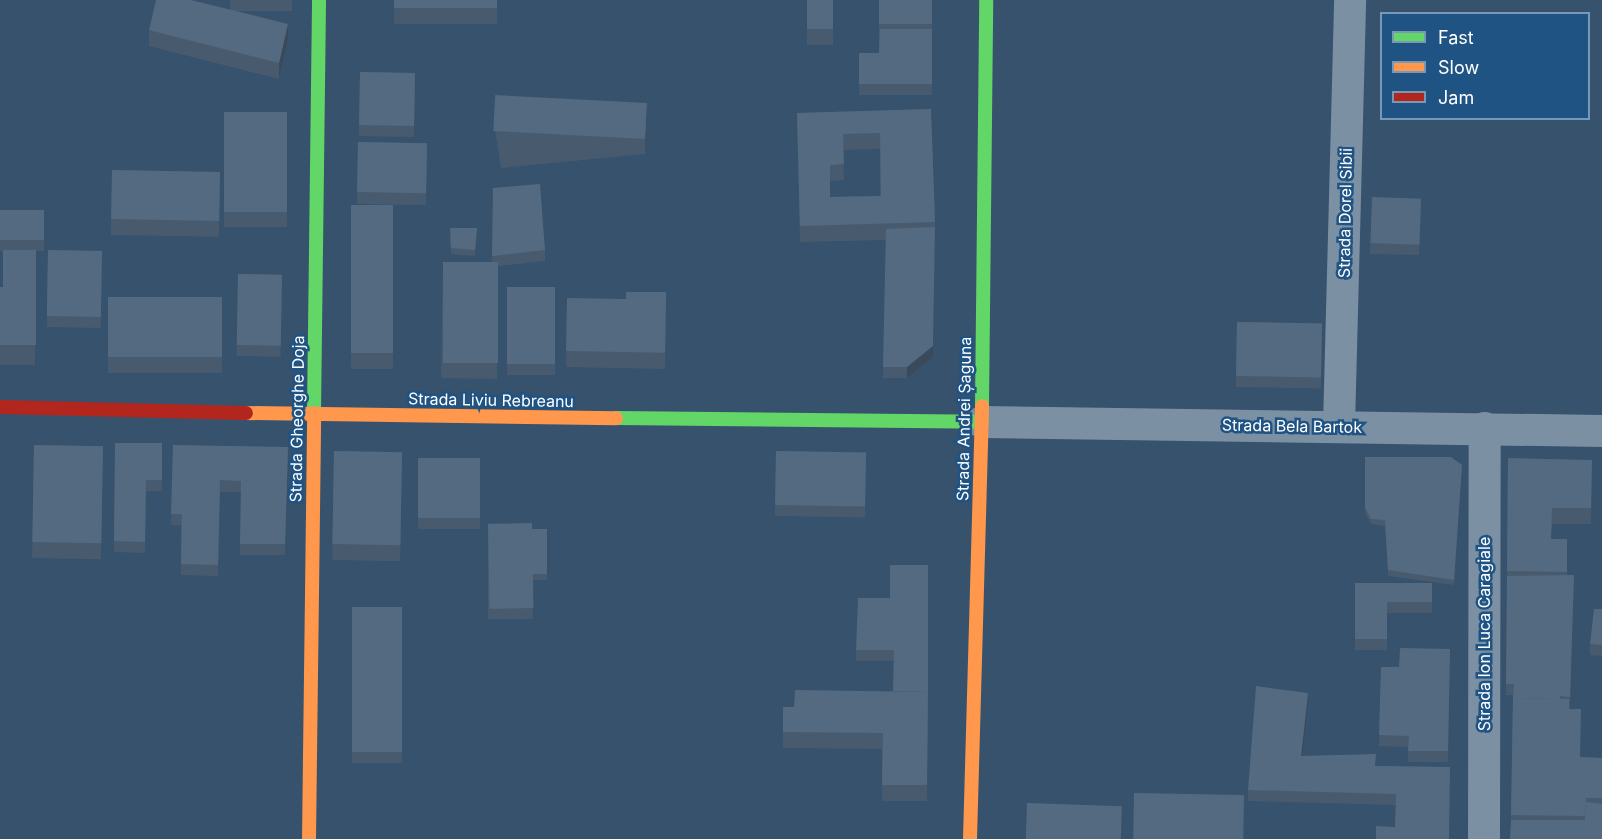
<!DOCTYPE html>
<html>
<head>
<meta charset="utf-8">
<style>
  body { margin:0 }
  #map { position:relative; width:1602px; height:839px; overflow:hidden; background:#36526d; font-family:Inter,sans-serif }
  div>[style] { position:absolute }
  .street>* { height:32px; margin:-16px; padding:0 16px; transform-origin:16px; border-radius:16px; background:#7c90a3 }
  .fast>* { height:14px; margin:-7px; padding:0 7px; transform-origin:7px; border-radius:7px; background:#63d668 }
  .slow>* { height:14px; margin:-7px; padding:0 7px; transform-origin:7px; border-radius:7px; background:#ff974d }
  .jam>* { height:14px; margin:-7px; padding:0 7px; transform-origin:7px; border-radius:7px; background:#b3261e }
  .wall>* { inset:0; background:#485b6e; transform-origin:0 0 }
  .shaded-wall>* { inset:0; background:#3b4a5a }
  .building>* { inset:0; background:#546a80; transform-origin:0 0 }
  span { translate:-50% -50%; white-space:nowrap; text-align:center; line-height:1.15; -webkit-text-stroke:5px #1f5384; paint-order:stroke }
  .street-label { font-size:16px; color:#fff }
  .legend { position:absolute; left:1380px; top:12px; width:210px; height:108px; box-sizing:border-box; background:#1f5384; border:2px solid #7998b5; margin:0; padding:8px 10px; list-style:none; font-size:18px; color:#fff }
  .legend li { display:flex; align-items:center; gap:12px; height:30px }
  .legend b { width:30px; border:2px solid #7998b5 }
</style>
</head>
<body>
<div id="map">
  <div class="street">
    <div style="left:982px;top:422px;width:620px;rotate:0.83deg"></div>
    <div style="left:1339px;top:426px;width:426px;rotate:-88.5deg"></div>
    <div style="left:1484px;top:839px;width:411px;rotate:-89.9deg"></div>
  </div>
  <div class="fast">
    <div style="left:982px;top:406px;width:406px;rotate:-89.4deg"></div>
    <div style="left:314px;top:413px;width:413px;rotate:-89.3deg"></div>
    <div style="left:616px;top:418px;width:366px;rotate:0.6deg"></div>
  </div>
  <div class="slow">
    <div style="left:246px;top:413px;width:370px;rotate:0.8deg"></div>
    <div style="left:309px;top:839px;width:426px;rotate:-89.3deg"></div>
    <div style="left:970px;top:839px;width:433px;rotate:-88.4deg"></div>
  </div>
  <div class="jam">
    <div style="left:0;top:407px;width:246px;rotate:1.4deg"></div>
  </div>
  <div class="wall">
    <div style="clip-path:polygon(230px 0,292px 0,292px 11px,235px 11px,288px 40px,279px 79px,149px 46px,149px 30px,230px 10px)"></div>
    <div style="left:394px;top:0;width:103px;height:24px"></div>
    <div style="left:807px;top:0;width:26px;height:45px"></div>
    <div style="clip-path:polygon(879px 0,932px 0,932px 95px,859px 95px,859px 53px,879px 53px)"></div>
    <div style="left:360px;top:72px;width:55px;height:64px;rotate:1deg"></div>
    <div style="clip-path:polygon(evenodd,931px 109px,935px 222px,933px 357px,907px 378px,883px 378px,886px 240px,800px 242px,797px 113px,931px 109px,880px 149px,880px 196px,830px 197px,830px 181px,844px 180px,843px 150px,880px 149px)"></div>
    <div style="left:224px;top:112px;width:63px;height:115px"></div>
    <div style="clip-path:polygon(495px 114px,647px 118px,645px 154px,501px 168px,495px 130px)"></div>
    <div style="left:358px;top:142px;width:69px;height:62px;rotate:1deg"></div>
    <div style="left:112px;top:170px;width:108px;height:65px;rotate:1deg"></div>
    <div style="clip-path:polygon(493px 188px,545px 250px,545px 261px,498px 266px,497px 379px,441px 378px,443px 262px,492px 262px)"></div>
    <div style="left:351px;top:205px;width:42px;height:164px"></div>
    <div style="clip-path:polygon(0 210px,44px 210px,44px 251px,36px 251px,35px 365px,0 365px,0 287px,3px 287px,3px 251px,0 251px)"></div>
    <div style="clip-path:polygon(1421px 210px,1419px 255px,1370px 254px,1370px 243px)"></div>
    <div style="clip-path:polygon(477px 228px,475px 256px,451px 254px,450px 234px)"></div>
    <div style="left:48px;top:250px;width:54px;height:77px;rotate:1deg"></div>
    <div style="left:238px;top:274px;width:44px;height:82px;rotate:1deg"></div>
    <div style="left:507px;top:287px;width:48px;height:88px"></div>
    <div style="clip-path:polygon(666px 292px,665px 369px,566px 367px,567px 298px,626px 300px)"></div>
    <div style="left:108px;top:297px;width:114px;height:76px"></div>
    <div style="left:1237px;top:322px;width:85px;height:65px;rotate:1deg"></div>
    <div style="clip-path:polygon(115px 443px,162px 443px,162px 491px,146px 491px,145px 553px,114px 552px)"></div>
    <div style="left:34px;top:445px;width:69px;height:113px;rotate:1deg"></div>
    <div style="clip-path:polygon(173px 445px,288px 447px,285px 555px,240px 555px,241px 492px,220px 492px,218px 576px,181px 575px,181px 525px,171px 525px)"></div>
    <div style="left:334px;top:451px;width:68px;height:109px;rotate:1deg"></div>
    <div style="left:776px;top:451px;width:90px;height:65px;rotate:1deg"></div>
    <div style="clip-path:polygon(1365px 457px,1462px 465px,1454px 585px,1388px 576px,1385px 526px,1371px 524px,1365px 513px)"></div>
    <div style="left:418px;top:458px;width:62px;height:71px"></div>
    <div style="clip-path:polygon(1508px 458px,1592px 460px,1591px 524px,1552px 524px,1551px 539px,1567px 539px,1567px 575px,1574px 575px,1570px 708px,1569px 708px,1580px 757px,1602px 758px,1602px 839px,1511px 820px,1513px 695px,1506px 695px)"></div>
    <div style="clip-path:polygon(488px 524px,532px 529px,547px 529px,547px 580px,532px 580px,533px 619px,488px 619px)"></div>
    <div style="clip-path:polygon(1355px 583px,1432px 583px,1432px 613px,1387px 613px,1387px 650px,1355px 650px)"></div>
    <div style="clip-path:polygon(890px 598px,928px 707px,927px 801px,882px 801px,882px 749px,783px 748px,783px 707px,794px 707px,893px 691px,894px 661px,856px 661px,856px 650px)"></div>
    <div style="left:352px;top:607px;width:50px;height:156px"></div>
    <div style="clip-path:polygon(1602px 609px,1602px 656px,1590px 655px,1590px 644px)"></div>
    <div style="clip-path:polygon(1450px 649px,1448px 762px,1408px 762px,1408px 747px,1379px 746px,1381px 667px,1399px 667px)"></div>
    <div style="clip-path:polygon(1308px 705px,1302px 756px,1376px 766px,1450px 767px,1396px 805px,1248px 801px,1248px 790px)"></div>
  </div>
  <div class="shaded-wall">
    <div style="clip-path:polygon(288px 24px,288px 40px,279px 79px,279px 63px)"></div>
    <div style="clip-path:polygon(647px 103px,647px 118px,645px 154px,645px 139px)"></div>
    <div style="clip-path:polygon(935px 227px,933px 357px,907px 378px,907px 367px)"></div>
    <div style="clip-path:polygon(1308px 693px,1308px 705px,1301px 767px,1301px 756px)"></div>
  </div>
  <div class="building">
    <div style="clip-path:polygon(156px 0,191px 0,288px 24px,279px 63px,149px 30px)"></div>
    <div style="left:394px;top:0;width:103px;height:8px"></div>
    <div style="left:807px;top:0;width:26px;height:29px"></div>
    <div style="left:879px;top:0;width:53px;height:24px"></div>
    <div style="clip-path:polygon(880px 29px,932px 29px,932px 84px,859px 84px,859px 53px,879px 53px)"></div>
    <div style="left:360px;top:72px;width:55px;height:53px;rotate:1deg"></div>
    <div style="left:647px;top:103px;width:36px;height:152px;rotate:93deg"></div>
    <div style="clip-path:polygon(evenodd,931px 109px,935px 222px,800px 226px,797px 113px,931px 109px,880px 133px,881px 196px,830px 197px,830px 165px,844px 164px,843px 134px,880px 133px)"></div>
    <div style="left:224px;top:112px;width:63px;height:100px"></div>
    <div style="left:358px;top:142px;width:69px;height:50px;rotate:1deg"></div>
    <div style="left:112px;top:170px;width:108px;height:49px;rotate:1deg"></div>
    <div style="clip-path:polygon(540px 184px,545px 250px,492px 256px,493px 188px)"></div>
    <div style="left:1372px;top:197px;width:49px;height:46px;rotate:2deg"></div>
    <div style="left:351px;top:205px;width:42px;height:148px"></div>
    <div style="left:0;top:210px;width:44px;height:30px"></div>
    <div style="clip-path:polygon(935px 227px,933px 346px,907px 367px,883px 367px,886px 229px)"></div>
    <div style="clip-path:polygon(450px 228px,477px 228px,475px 250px,451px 248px)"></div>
    <div style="clip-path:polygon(3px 250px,36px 250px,36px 296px,36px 287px,3px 287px)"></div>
    <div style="left:48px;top:250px;width:54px;height:66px;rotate:1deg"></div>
    <div style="left:443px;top:262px;width:55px;height:101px"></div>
    <div style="left:238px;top:274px;width:44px;height:71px;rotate:1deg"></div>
    <div style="left:0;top:287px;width:36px;height:58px"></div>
    <div style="left:507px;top:287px;width:48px;height:77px"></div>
    <div style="clip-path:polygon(626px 292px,666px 292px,666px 310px,666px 300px,626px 300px)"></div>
    <div style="left:108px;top:297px;width:114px;height:60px"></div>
    <div style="left:567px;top:298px;width:99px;height:53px;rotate:1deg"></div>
    <div style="left:1237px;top:322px;width:85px;height:54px;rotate:1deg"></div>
    <div style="clip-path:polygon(115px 443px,162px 443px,162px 480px,146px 480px,145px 542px,114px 541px)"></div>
    <div style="left:34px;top:445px;width:69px;height:97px;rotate:1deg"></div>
    <div style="clip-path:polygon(173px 445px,288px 447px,285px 544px,240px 544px,241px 481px,220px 480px,218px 565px,181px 564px,182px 514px,171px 514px)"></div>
    <div style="left:334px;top:451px;width:68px;height:93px;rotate:1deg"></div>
    <div style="left:776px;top:451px;width:90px;height:54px;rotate:1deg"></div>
    <div style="clip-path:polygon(1365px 457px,1451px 457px,1462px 465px,1454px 580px,1388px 570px,1385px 520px,1371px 519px,1365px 507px)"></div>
    <div style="left:418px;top:458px;width:62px;height:60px"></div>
    <div style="clip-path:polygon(1508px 458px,1592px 460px,1591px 508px,1552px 508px,1551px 539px,1567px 539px,1567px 572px,1507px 571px)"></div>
    <div style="left:532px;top:523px;width:85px;height:44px;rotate:89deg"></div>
    <div style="left:532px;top:529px;width:15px;height:45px"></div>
    <div style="clip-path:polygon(890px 565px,928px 565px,928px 692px,893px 691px,894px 650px,856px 650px,858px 598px,890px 598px)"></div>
    <div style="clip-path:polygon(1574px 575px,1570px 697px,1560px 696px,1560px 699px,1513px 698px,1514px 684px,1506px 684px,1507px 576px)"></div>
    <div style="clip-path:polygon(1355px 583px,1432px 583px,1432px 602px,1387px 602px,1387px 639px,1355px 639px)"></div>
    <div style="left:352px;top:607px;width:50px;height:145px"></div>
    <div style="clip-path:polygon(1594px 609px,1602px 609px,1602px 645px,1590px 644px)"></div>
    <div style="clip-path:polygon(1400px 648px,1450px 649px,1448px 751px,1408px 751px,1409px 736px,1379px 735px,1381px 667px,1399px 667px)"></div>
    <div style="clip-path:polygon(1256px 686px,1308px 693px,1301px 756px,1376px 754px,1375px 766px,1450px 767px,1449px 839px,1376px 839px,1376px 826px,1395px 827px,1396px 794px,1248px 790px)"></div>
    <div style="clip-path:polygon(795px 690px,928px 692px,927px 785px,882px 785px,883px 733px,783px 732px,783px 707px,794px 707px)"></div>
    <div style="clip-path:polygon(1513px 698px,1569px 699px,1569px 709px,1581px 709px,1580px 757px,1602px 758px,1602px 798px,1586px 798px,1585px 816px,1511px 815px)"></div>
    <div style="left:1134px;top:793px;width:110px;height:46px;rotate:1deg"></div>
    <div style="clip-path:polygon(1586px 802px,1602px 804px,1602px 839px,1510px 839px,1511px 820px,1585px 820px)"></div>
    <div style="left:1027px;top:803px;width:95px;height:36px;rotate:2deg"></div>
  </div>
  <div class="street-label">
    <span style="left:1345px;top:213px;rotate:-89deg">Strada Dorel Sibii</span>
    <span style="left:491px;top:400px;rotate:1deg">Strada Liviu Rebreanu</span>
    <span style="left:297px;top:419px;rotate:-89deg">Strada Gheorghe Doja</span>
    <span style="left:964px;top:419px;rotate:-89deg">Strada Andrei Șaguna</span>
    <span style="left:1292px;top:426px;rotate:1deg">Strada Bela Bartok</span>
    <span style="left:1484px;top:634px;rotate:-90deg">Strada Ion Luca Caragiale</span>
  </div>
  <ul class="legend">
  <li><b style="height:8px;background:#63d668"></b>Fast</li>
  <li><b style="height:8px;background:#ff974d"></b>Slow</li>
  <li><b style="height:8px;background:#b3261e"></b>Jam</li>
  </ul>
</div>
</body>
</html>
